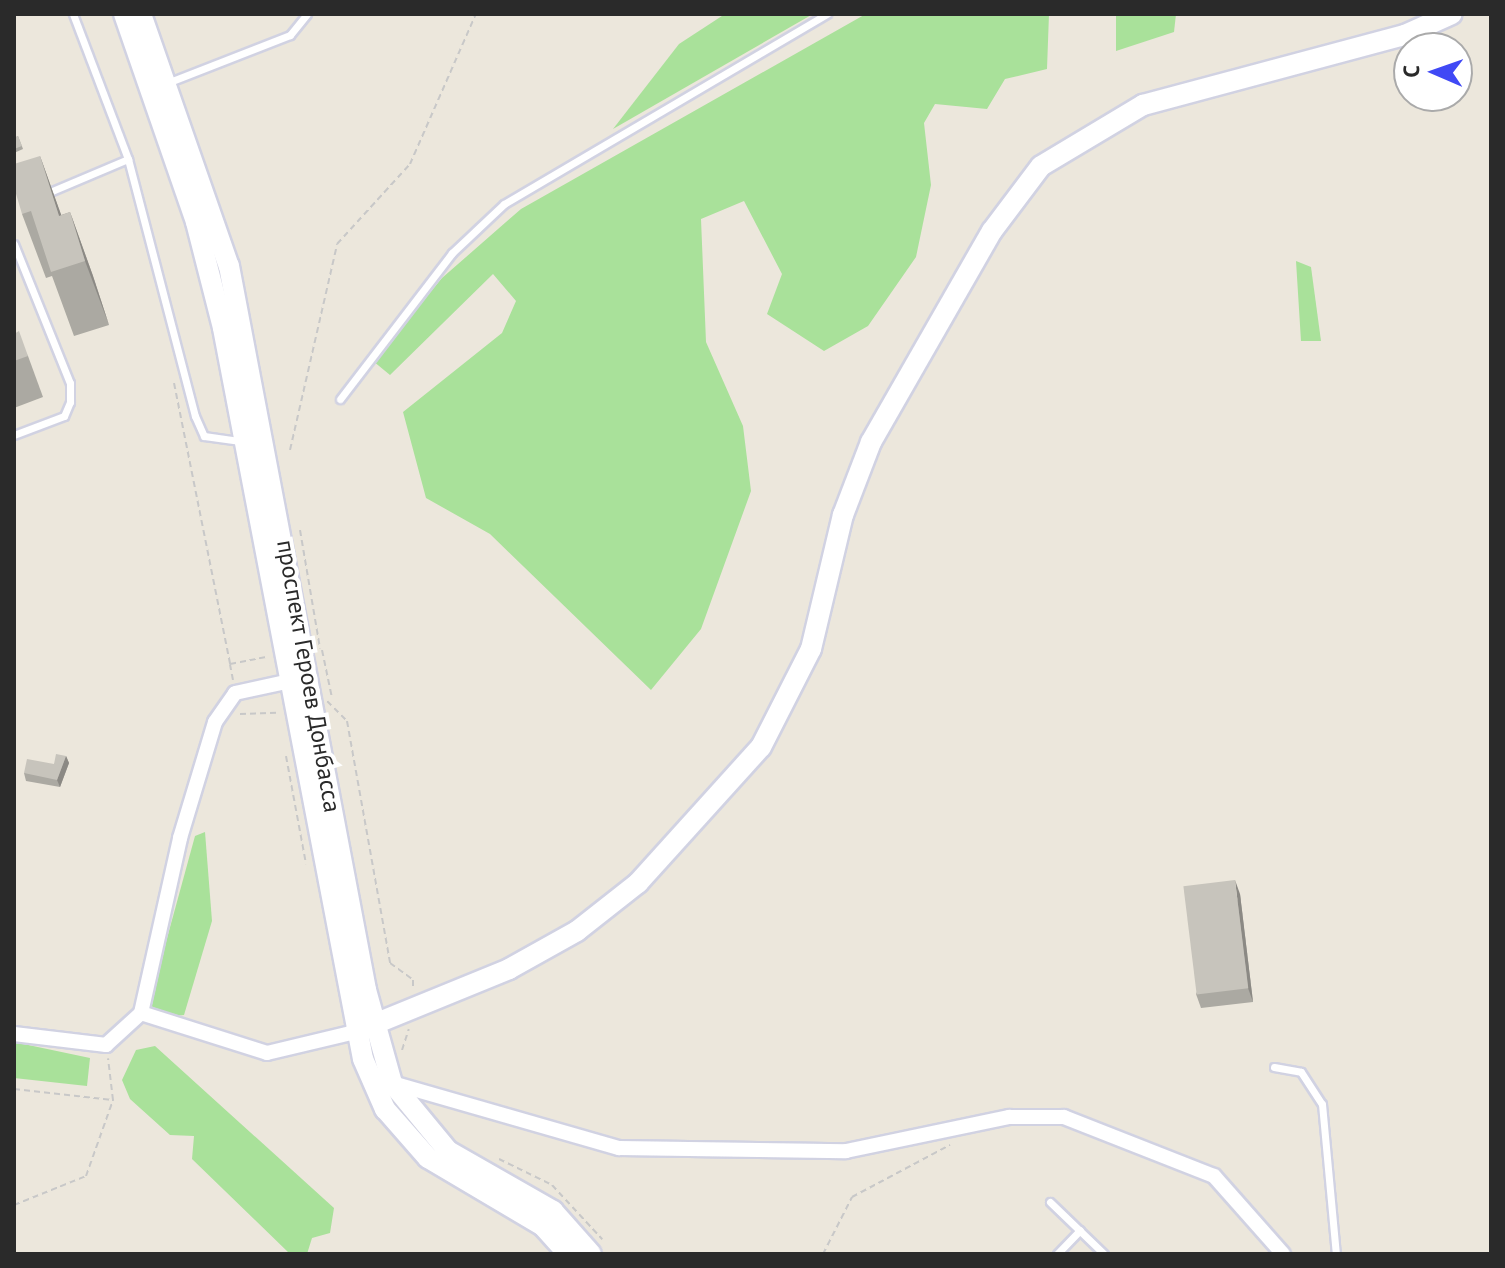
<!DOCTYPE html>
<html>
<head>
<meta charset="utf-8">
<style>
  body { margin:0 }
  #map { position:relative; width:1505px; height:1268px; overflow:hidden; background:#ece7dc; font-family:"PT Sans",sans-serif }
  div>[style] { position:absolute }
  .green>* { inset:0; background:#a9e19a }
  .path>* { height:2px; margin-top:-1px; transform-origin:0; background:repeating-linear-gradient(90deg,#c8c8c8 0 6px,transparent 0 10px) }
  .roads { filter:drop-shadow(2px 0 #d1d2e2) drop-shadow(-2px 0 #d1d2e2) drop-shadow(0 2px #d1d2e2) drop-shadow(0 -2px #d1d2e2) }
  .lane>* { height:7px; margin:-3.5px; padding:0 3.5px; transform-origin:3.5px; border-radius:3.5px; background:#fff }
  .street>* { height:14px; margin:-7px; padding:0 7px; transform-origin:7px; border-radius:7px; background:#fff }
  .secondary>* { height:20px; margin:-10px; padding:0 10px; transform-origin:10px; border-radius:10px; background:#fff }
  .wall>* { inset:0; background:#aba9a2 }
  .shaded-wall>* { inset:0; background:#8b8984 }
  .building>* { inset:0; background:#c7c4bc; transform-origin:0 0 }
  span { translate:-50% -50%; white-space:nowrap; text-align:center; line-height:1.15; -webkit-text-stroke:8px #fff; paint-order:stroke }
  .street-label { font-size:24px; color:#2a2a2a }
  .frame { position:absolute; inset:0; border:16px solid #2a2a2a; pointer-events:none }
  .north { position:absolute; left:1393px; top:32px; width:80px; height:80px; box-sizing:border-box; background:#fff; border:2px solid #aaa; border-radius:50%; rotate:272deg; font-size:22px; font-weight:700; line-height:32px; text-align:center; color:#2a2a2a }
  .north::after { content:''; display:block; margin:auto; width:28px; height:36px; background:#4049f5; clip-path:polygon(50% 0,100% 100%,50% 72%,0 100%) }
</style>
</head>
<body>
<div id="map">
  <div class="green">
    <div style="clip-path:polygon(725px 14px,813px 14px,613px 129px,679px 44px)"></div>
    <div style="clip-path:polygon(1049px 14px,1047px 69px,1005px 79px,987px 109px,935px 104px,924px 123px,931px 185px,916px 257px,868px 326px,824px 351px,767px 314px,782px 274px,744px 201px,701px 219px,706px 342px,743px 426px,751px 491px,701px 629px,651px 690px,490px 534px,426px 498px,403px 412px,502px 333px,516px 301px,493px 274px,390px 375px,373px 361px,442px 278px,521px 209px,864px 15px)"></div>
    <div style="clip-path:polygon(1116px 14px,1176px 14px,1174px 32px,1116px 51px)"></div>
    <div style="clip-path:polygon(1296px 261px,1311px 267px,1321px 341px,1301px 341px)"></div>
    <div style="clip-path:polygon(205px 832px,212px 921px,184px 1015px,165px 1017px,149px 1004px,195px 836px)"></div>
    <div style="clip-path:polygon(14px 1042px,90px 1058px,87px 1086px,14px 1078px)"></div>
    <div style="clip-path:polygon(155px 1046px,334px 1208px,330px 1233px,312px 1238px,307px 1254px,290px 1254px,192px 1159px,194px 1136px,170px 1135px,130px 1099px,122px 1080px,136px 1050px)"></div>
  </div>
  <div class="path">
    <div style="left:174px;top:383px;width:287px;rotate:78.7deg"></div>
    <div style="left:290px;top:450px;width:211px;rotate:-77.1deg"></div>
    <div style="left:337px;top:244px;width:108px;rotate:-47.6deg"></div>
    <div style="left:410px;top:164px;width:164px;rotate:-66.3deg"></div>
    <div style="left:300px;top:530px;width:120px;rotate:80.4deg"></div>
    <div style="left:322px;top:650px;width:49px;rotate:78.2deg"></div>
    <div style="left:233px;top:680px;width:16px;rotate:-101deg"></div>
    <div style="left:230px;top:664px;width:38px;rotate:-11deg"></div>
    <div style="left:327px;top:701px;width:28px;rotate:45deg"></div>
    <div style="left:347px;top:721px;width:246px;rotate:79.9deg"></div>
    <div style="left:390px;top:963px;width:29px;rotate:36deg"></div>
    <div style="left:413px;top:980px;width:9px;rotate:90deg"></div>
    <div style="left:240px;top:714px;width:37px;rotate:-2deg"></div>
    <div style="left:286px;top:756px;width:110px;rotate:79.5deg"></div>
    <div style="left:402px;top:1050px;width:22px;rotate:-72deg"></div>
    <div style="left:14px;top:1089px;width:99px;rotate:6.4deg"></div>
    <div style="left:499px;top:1159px;width:59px;rotate:26.1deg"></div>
    <div style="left:552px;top:1185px;width:74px;rotate:47.2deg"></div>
    <div style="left:14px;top:1205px;width:78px;rotate:-21.9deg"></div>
    <div style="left:86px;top:1176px;width:81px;rotate:-70.4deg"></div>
    <div style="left:113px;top:1100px;width:42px;rotate:-96.8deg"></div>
    <div style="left:823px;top:1254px;width:64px;rotate:-63deg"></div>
    <div style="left:852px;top:1197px;width:111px;rotate:-28deg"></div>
  </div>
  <div class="roads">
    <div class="lane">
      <div style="left:73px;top:14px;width:155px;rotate:69.2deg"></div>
      <div style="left:128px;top:159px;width:266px;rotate:75.4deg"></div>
      <div style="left:195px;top:416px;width:22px;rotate:66deg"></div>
      <div style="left:204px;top:436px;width:37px;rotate:8deg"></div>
      <div style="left:167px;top:83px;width:132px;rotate:-21.3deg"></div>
      <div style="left:290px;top:35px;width:27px;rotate:-51deg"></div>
      <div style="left:45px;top:194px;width:90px;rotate:-22.9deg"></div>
      <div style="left:14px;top:244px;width:150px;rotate:68.1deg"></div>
      <div style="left:70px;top:383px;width:19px;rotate:90deg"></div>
      <div style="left:70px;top:402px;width:15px;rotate:113deg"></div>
      <div style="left:64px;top:416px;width:53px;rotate:159.2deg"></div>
      <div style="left:340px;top:399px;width:184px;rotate:-52.5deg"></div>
      <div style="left:452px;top:253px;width:71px;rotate:-43.3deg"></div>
      <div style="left:504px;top:204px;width:375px;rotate:-30.5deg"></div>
      <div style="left:1274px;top:1067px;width:27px;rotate:10deg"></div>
      <div style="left:1301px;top:1072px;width:38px;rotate:57deg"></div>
      <div style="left:1322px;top:1104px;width:151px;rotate:84.7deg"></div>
      <div style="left:1050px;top:1202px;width:75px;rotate:43.9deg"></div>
      <div style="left:1057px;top:1254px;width:33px;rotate:-46deg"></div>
    </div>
    <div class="street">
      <div style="left:141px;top:1013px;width:132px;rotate:17.6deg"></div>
      <div style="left:267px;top:1053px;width:90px;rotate:-13.4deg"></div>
      <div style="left:14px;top:1034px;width:93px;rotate:6.8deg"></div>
      <div style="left:106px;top:1045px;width:47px;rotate:-42.4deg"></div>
      <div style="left:141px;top:1013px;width:179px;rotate:-77.4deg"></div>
      <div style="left:180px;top:838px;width:121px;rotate:-73.2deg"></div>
      <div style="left:215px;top:722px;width:35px;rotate:-55deg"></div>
      <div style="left:235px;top:693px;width:56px;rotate:-12.3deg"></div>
      <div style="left:392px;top:1083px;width:236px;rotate:16deg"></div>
      <div style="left:619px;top:1148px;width:227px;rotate:0.8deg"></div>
      <div style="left:846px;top:1151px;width:167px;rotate:-11.8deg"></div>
      <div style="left:1009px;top:1117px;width:55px"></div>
      <div style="left:1064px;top:1117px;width:161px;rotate:21.5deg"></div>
      <div style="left:1214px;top:1176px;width:104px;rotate:48.5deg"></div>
    </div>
    <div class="secondary">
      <div style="left:124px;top:14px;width:220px;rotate:70.9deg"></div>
      <div style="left:196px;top:222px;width:109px;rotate:75.7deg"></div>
      <div style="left:223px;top:328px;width:744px;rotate:79.16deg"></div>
      <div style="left:363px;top:1059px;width:55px;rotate:66.3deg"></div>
      <div style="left:385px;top:1109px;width:65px;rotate:48.7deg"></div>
      <div style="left:428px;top:1158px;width:134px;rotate:30.6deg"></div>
      <div style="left:543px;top:1226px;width:38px;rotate:48deg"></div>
      <div style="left:141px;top:14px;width:267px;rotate:70.8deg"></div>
      <div style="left:229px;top:266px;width:737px;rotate:79.28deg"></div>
      <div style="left:366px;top:990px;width:97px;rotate:74.4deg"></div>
      <div style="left:392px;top:1083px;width:88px;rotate:50.5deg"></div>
      <div style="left:448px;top:1151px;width:121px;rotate:29.7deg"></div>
      <div style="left:553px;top:1211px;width:57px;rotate:48.5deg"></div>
      <div style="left:355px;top:1032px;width:166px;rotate:-22.2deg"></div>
      <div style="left:509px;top:969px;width:78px;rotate:-29.2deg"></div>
      <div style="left:577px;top:931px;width:78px;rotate:-38.2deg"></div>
      <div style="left:638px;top:883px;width:183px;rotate:-47.9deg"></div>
      <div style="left:761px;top:747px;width:110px;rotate:-63deg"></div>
      <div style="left:811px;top:649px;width:138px;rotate:-76.6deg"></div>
      <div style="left:843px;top:515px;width:78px;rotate:-69deg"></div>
      <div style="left:871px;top:442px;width:243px;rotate:-60.2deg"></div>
      <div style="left:992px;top:231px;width:81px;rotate:-53deg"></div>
      <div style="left:1041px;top:166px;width:119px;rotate:-30.9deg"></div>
      <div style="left:1143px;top:105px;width:271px;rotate:-15deg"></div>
      <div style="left:1405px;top:35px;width:51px;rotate:-24.1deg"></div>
    </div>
  </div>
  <div class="wall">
    <div style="clip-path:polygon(18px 136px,23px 149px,14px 153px,14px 138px)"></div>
    <div style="clip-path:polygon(40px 156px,61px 215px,70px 212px,93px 276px,109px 325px,74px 336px,52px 276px,46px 278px,22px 214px)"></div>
    <div style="clip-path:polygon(14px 334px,28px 356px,43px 397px,14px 408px)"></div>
    <div style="clip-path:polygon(66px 756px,69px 763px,60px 787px,26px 781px,24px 773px,54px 764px)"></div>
    <div style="clip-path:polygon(1240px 894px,1253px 1002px,1201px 1008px,1196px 994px)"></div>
  </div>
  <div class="shaded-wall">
    <div style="clip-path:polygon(40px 156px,63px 220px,59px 216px)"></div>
    <div style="clip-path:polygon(70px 212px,93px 276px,109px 325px,85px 261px)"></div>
    <div style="clip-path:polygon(66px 756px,69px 763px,60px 787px,57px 780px)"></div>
    <div style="clip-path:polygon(1235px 880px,1240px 894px,1253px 1002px,1248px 988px)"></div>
  </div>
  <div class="building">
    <div style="clip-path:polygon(18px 136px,22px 146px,14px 149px,14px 138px)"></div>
    <div style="clip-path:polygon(40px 156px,59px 216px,70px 212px,85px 261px,51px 272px,31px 211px,22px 214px,14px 187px,14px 164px)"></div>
    <div style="clip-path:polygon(19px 331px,28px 356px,14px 361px,14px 334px)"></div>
    <div style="clip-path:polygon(56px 754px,66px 756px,57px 780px,24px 773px,27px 759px,54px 764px)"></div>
    <div style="left:1235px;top:880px;width:109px;height:52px;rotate:83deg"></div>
  </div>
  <div class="street-label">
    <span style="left:309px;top:676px;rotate:80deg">проспект Героев Донбасса</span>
  </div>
  <div class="frame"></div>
  <div class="north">С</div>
</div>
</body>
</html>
